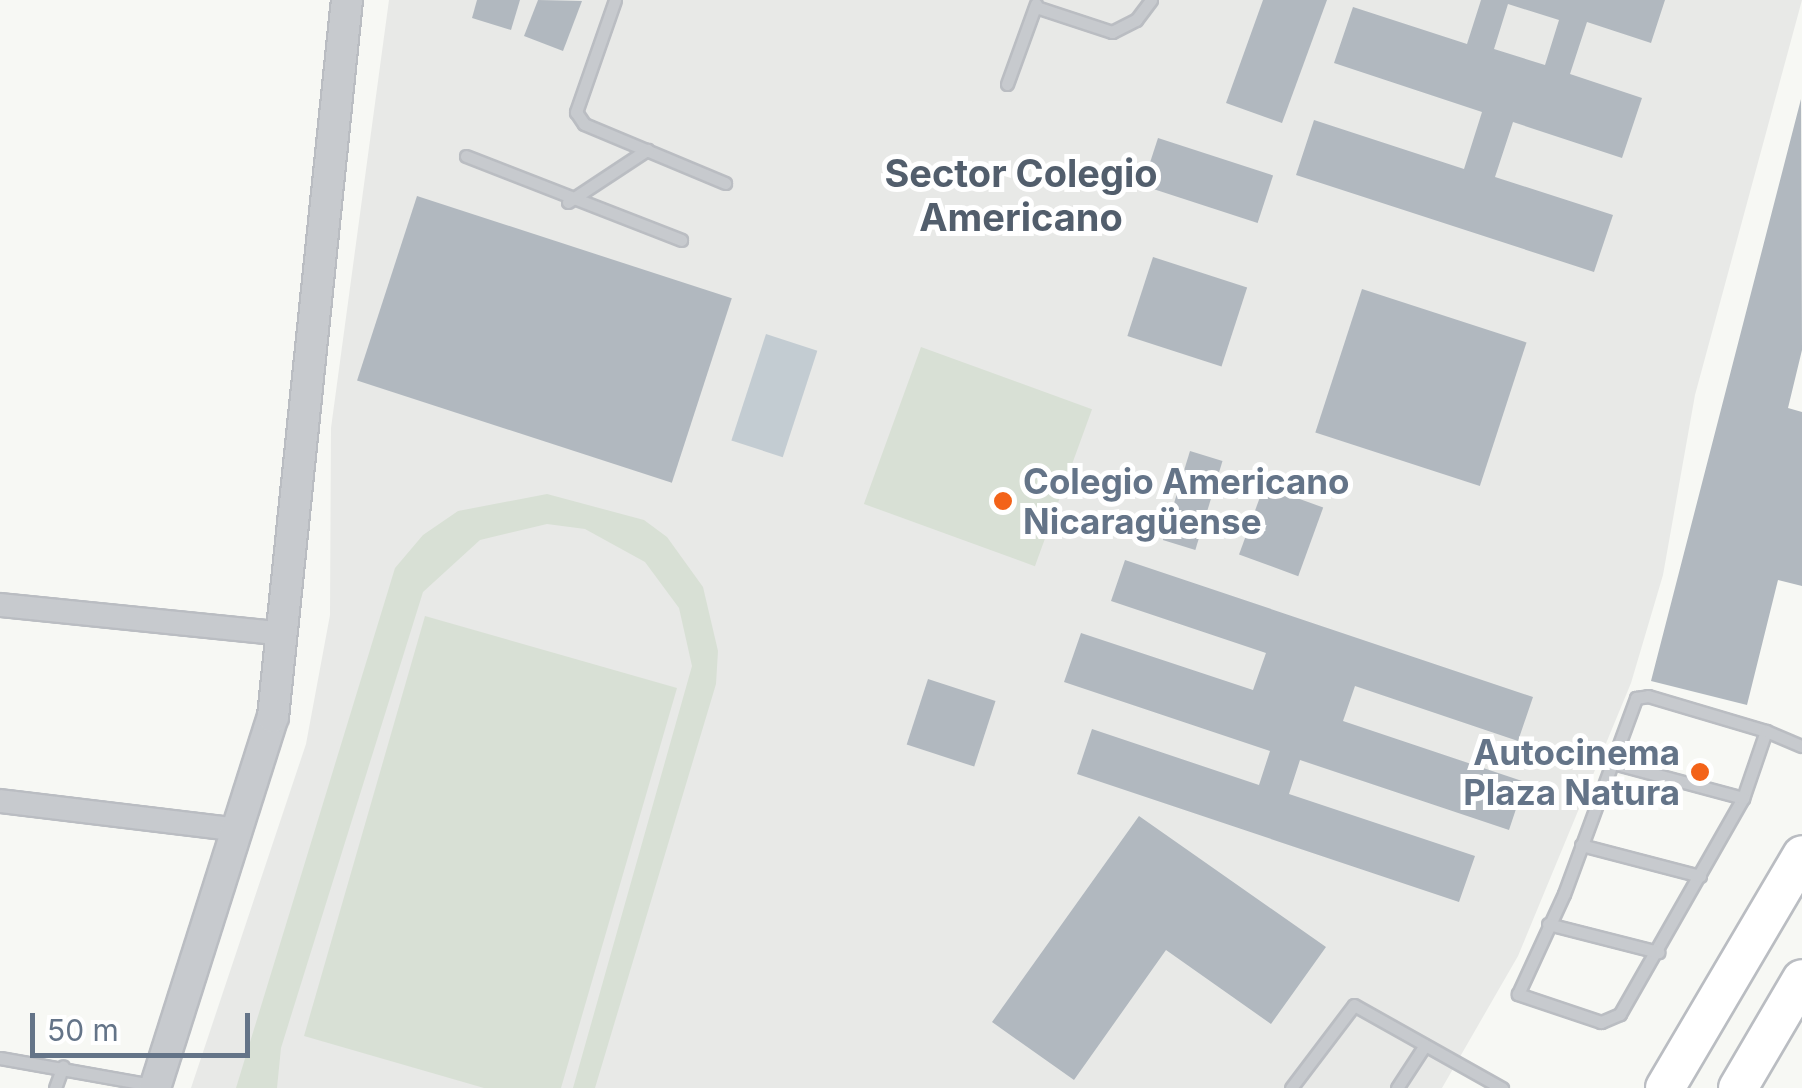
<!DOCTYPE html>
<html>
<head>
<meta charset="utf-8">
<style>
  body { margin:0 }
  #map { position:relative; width:1802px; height:1088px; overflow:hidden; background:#f7f8f4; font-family:Inter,sans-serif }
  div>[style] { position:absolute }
  .built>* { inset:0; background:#e8e9e7 }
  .green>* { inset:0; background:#d8e0d5; transform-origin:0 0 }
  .water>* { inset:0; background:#c3ccd2; transform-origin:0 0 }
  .building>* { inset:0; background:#b1b8bf; transform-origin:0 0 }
  .roads { filter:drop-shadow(2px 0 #babdc2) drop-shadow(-2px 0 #babdc2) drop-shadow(0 2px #babdc2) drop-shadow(0 -2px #babdc2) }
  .service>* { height:11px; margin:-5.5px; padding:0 5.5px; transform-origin:5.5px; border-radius:5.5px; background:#c7cace }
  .minor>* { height:22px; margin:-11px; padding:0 11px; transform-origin:11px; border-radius:11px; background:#c7cace }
  .tertiary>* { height:30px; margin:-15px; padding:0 15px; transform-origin:15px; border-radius:15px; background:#c7cace }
  .primary>* { height:38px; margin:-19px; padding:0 19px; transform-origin:19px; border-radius:19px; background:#fff }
  .dots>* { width:28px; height:28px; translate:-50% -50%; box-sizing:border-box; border:5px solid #fff; border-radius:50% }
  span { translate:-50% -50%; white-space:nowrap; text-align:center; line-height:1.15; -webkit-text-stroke:10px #fff; paint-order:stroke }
  .poi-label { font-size:35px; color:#647488; font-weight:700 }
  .left { translate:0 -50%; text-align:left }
  .right { translate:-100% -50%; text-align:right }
  .neighbourhood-label { font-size:38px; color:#525e6c; font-weight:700 }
  .scale { position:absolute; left:30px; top:1013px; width:220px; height:45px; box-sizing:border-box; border:5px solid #647488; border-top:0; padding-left:12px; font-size:30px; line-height:35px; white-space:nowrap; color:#647488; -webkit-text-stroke:8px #fff; paint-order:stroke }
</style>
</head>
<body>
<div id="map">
  <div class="built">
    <div style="clip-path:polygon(389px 0,1802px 0,1695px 395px,1663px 575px,1631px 683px,1518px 956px,1442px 1088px,191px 1088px,306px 744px,330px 615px,331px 428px)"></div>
  </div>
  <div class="green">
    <div style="left:921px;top:347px;width:182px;height:167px;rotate:20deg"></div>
    <div style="clip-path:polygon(547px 494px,644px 520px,667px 537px,703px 587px,718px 651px,716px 684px,595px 1088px,573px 1088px,692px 666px,679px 608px,645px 562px,585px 529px,547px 524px,480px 540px,423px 592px,281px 1048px,277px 1088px,236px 1088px,395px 568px,423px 535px,458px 511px)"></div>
    <div style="clip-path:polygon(425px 616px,677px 688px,561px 1088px,484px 1088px,304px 1036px)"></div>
  </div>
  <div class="water">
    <div style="left:766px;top:334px;width:54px;height:112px;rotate:18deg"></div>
  </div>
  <div class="building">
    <div style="clip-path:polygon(477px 0,520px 0,511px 30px,472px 18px)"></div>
    <div style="clip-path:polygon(538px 0,582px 1px,563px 51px,524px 36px)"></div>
    <div style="clip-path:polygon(1263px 0,1327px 0,1282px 123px,1226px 103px)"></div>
    <div style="clip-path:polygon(evenodd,1481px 0,1665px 0,1651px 43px,1587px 22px,1570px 74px,1642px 98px,1622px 158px,1513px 122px,1495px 177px,1613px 215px,1594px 272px,1296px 175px,1314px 120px,1464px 169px,1482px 112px,1334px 63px,1353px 7px,1467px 44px,1481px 0,1508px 4px,1559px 20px,1545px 65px,1494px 49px,1508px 4px)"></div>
    <div style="clip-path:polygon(1801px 99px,1802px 350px,1788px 408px,1802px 412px,1802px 586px,1778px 580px,1747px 705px,1651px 681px)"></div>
    <div style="left:1158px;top:138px;width:121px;height:50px;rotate:18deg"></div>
    <div style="left:417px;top:196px;width:331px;height:194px;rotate:18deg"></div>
    <div style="left:1153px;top:257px;width:99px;height:83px;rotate:18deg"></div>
    <div style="left:1362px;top:289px;width:173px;height:151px;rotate:18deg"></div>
    <div style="left:1190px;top:451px;width:34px;height:93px;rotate:17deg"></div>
    <div style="left:1264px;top:486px;width:63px;height:73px;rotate:20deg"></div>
    <div style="clip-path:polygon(1125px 560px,1533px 697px,1518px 741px,1355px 686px,1343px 721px,1525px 782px,1509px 830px,1300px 760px,1289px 794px,1475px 856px,1459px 902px,1077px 774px,1092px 729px,1259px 785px,1270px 751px,1064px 682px,1081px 633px,1253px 690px,1266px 653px,1111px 601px)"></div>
    <div style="left:928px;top:679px;width:71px;height:69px;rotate:18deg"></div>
    <div style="clip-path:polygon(1139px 816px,1326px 947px,1271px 1024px,1166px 950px,1074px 1080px,992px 1022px)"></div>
  </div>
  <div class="roads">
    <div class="service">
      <div style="left:615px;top:0;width:119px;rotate:109.2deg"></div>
      <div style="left:576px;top:112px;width:14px;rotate:56deg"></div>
      <div style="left:584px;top:124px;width:153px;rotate:22.7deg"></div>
      <div style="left:1036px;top:7px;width:80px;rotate:18.2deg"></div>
      <div style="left:1112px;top:32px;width:27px;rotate:-27deg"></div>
      <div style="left:1136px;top:20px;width:25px;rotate:-53deg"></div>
      <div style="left:1007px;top:84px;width:85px;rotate:-70.1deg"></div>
      <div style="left:466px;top:156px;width:231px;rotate:21.3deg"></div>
      <div style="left:568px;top:202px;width:95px;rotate:-33.4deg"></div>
      <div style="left:1766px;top:731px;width:71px;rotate:108.9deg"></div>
      <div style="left:1743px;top:798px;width:249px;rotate:119.7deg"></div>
      <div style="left:1620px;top:1014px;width:21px;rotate:157deg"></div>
      <div style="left:1601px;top:1022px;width:88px;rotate:-161.4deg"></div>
      <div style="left:1518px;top:994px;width:110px;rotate:-65.3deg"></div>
      <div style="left:1564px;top:894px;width:209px;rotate:-69.8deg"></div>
      <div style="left:1636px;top:698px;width:12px;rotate:-9deg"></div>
      <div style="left:1648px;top:696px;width:123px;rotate:16.5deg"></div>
      <div style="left:1766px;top:731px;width:39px;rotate:23deg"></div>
      <div style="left:1609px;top:762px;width:139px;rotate:15deg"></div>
      <div style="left:1581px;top:845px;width:123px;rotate:14.6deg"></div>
      <div style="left:1548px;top:924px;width:114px;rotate:14.3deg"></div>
      <div style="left:0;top:1058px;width:154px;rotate:10.1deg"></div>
      <div style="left:55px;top:1088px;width:23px;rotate:-70deg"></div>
      <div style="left:1291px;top:1088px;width:104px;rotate:-52.8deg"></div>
      <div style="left:1354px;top:1005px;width:170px;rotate:29.3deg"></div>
      <div style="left:1397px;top:1088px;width:51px;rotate:-56.9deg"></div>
    </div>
    <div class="minor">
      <div style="left:0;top:605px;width:286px;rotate:5.8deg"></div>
      <div style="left:0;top:801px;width:242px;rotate:6.9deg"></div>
    </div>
    <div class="tertiary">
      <div style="left:155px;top:1088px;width:389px;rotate:-72.4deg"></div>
      <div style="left:273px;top:717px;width:721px;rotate:-84.11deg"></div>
    </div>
    <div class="primary">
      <div style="left:1665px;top:1088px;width:270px;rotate:-59.5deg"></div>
      <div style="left:1738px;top:1088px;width:126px;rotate:-59.6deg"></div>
    </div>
  </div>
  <div class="dots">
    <div style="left:1003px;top:501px;background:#f36319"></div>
    <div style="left:1700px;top:772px;background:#f36319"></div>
  </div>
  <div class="poi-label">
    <span class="left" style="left:1023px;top:501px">Colegio Americano<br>Nicaragüense</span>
    <span class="right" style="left:1680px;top:772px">Autocinema<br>Plaza Natura</span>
  </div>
  <div class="neighbourhood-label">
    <span style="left:1021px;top:196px">Sector Colegio<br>Americano</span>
  </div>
  <div class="scale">50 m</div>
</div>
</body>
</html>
